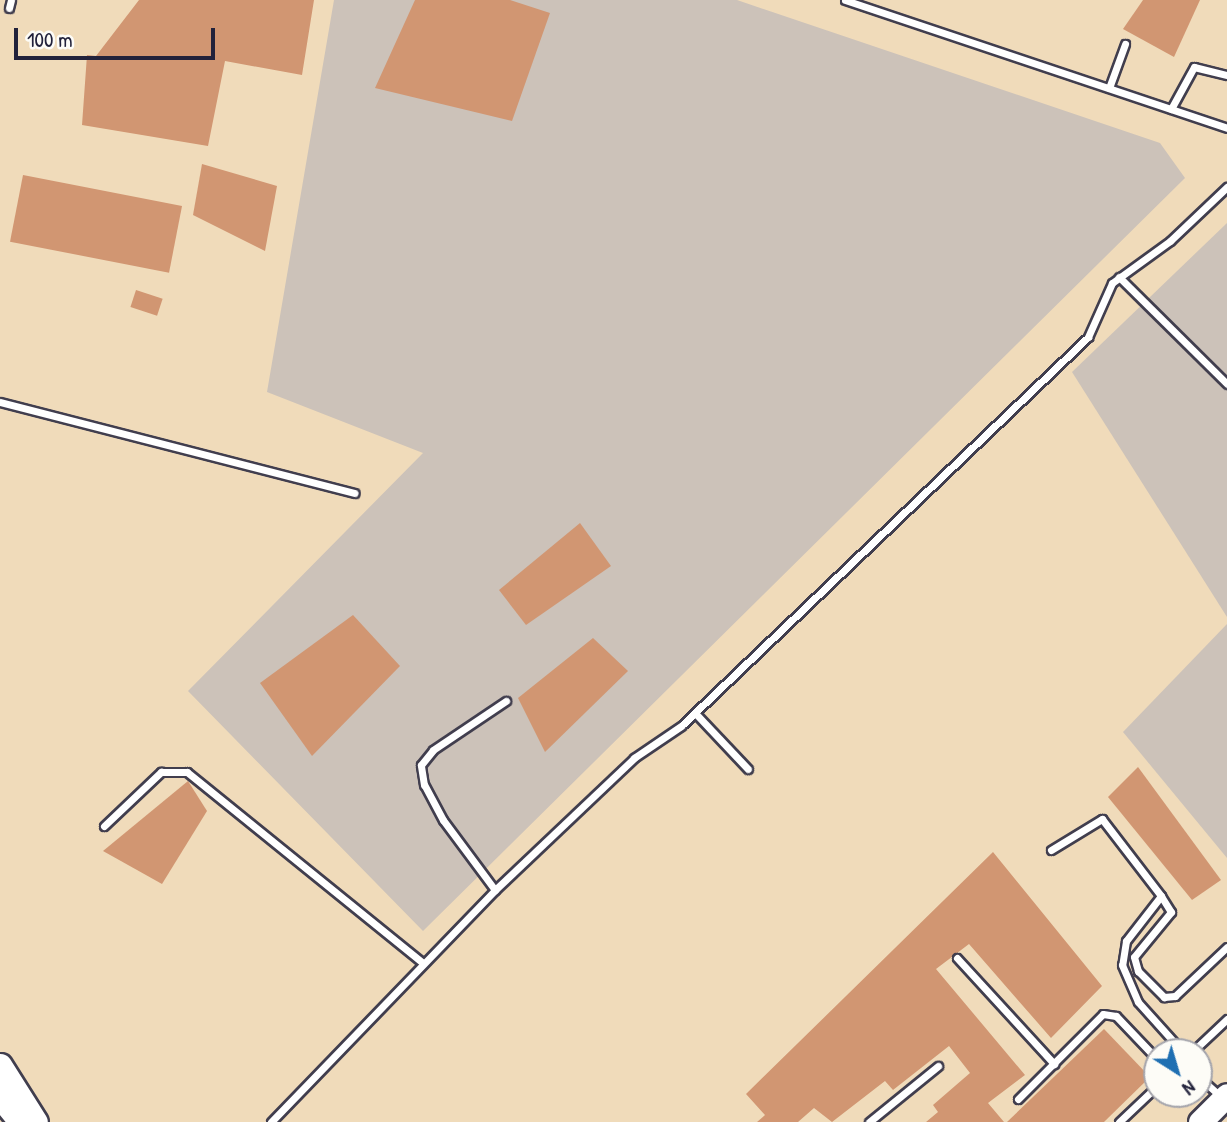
<!DOCTYPE html>
<html>
<head>
<meta charset="utf-8">
<style>
  body { margin:0 }
  #map { position:relative; width:1227px; height:1122px; overflow:hidden; background:#f0dbba; font-family:"Patrick Hand",sans-serif }
  div>[style] { position:absolute }
  .industrial>* { inset:0; background:#ccc2b9 }
  .building>* { inset:0; background:#d19672; transform-origin:0 0 }
  .roads { filter:drop-shadow(2px 0 #413e4e) drop-shadow(-2px 0 #413e4e) drop-shadow(0 2px #413e4e) drop-shadow(0 -2px #413e4e) }
  .lane>* { height:7px; margin:-3.5px; padding:0 3.5px; transform-origin:3.5px; border-radius:3.5px; background:#fff }
  .primary>* { height:23px; margin:-11.5px; padding:0 11.5px; transform-origin:11.5px; border-radius:11.5px; background:#fff }
  span { translate:-50% -50%; white-space:nowrap; text-align:center; line-height:1.15; -webkit-text-stroke:5px #fdfcf7; paint-order:stroke }
  .north { position:absolute; left:1143px; top:1038px; width:70px; height:70px; box-sizing:border-box; background:#fdfcf7; border:2px solid #a5a5ac; border-radius:50%; rotate:143deg; font-size:19px; font-weight:700; line-height:28px; text-align:center; color:#22223b }
  .north::after { content:''; display:block; margin:auto; width:24px; height:32px; background:#1f6fb2; clip-path:polygon(50% 0,100% 100%,50% 72%,0 100%) }
  .scale { position:absolute; left:14px; top:28px; width:201px; height:32px; box-sizing:border-box; border:4px solid #22223b; border-top:0; padding-left:9px; font-size:21px; line-height:24px; white-space:nowrap; color:#22223b; -webkit-text-stroke:5px #fdfcf7; paint-order:stroke }
</style>
</head>
<body>
<div id="map">
  <div class="industrial">
    <div style="clip-path:polygon(334px 0,737px 0,1160px 143px,1185px 178px,423px 931px,188px 691px,423px 453px,267px 392px)"></div>
    <div style="clip-path:polygon(1227px 223px,1227px 617px,1072px 372px)"></div>
    <div style="clip-path:polygon(1227px 624px,1227px 858px,1123px 732px)"></div>
  </div>
  <div class="building">
    <div style="clip-path:polygon(139px 0,314px 0,302px 75px,225px 61px,208px 146px,82px 125px,87px 55px,96px 56px)"></div>
    <div style="clip-path:polygon(415px 0,510px 0,550px 13px,512px 121px,375px 88px)"></div>
    <div style="clip-path:polygon(1143px 0,1200px 0,1174px 57px,1123px 29px)"></div>
    <div style="clip-path:polygon(202px 164px,277px 186px,265px 251px,193px 215px)"></div>
    <div style="left:23px;top:175px;width:162px;height:68px;rotate:11deg"></div>
    <div style="left:136px;top:290px;width:28px;height:18px;rotate:18deg"></div>
    <div style="clip-path:polygon(580px 523px,611px 566px,526px 625px,499px 590px)"></div>
    <div style="clip-path:polygon(353px 615px,400px 666px,312px 756px,260px 683px)"></div>
    <div style="clip-path:polygon(593px 638px,628px 671px,545px 752px,518px 698px)"></div>
    <div style="clip-path:polygon(1138px 767px,1221px 880px,1192px 900px,1108px 797px)"></div>
    <div style="clip-path:polygon(188px 781px,207px 811px,162px 884px,103px 851px)"></div>
    <div style="clip-path:polygon(993px 852px,1102px 986px,1051px 1038px,969px 944px,936px 969px,1025px 1075px,988px 1103px,1004px 1122px,926px 1122px,938px 1112px,933px 1105px,970px 1073px,949px 1046px,893px 1090px,885px 1081px,832px 1122px,814px 1108px,798px 1122px,757px 1122px,765px 1115px,746px 1094px)"></div>
    <div style="clip-path:polygon(1104px 1029px,1150px 1077px,1104px 1122px,1007px 1122px)"></div>
  </div>
  <div class="roads">
    <div class="lane">
      <div style="left:845px;top:0;width:403px;rotate:18.5deg"></div>
      <div style="left:9px;top:8px;width:8px;rotate:-76deg"></div>
      <div style="left:1109px;top:88px;width:47px;rotate:-70deg"></div>
      <div style="left:1171px;top:109px;width:48px;rotate:-61.3deg"></div>
      <div style="left:1194px;top:67px;width:34px;rotate:14deg"></div>
      <div style="left:1119px;top:277px;width:152px;rotate:44.7deg"></div>
      <div style="left:0;top:402px;width:366px;rotate:14.4deg"></div>
      <div style="left:695px;top:713px;width:77px;rotate:46.6deg"></div>
      <div style="left:104px;top:826px;width:79px;rotate:-43.5deg"></div>
      <div style="left:161px;top:772px;width:26px"></div>
      <div style="left:187px;top:772px;width:304px;rotate:39deg"></div>
      <div style="left:1051px;top:850px;width:60px;rotate:-31.3deg"></div>
      <div style="left:1102px;top:819px;width:97px;rotate:52.5deg"></div>
      <div style="left:1161px;top:896px;width:57px;rotate:127.9deg"></div>
      <div style="left:1126px;top:941px;width:24px;rotate:99deg"></div>
      <div style="left:1122px;top:965px;width:40px;rotate:66.6deg"></div>
      <div style="left:1138px;top:1002px;width:67px;rotate:48deg"></div>
      <div style="left:495px;top:890px;width:87px;rotate:-126.6deg"></div>
      <div style="left:443px;top:820px;width:40px;rotate:-118deg"></div>
      <div style="left:424px;top:785px;width:20px;rotate:-99deg"></div>
      <div style="left:421px;top:765px;width:19px;rotate:-51deg"></div>
      <div style="left:433px;top:750px;width:88px;rotate:-33.9deg"></div>
      <div style="left:1161px;top:896px;width:19px;rotate:58deg"></div>
      <div style="left:1171px;top:912px;width:58px;rotate:129.4deg"></div>
      <div style="left:1134px;top:957px;width:15px;rotate:74deg"></div>
      <div style="left:1138px;top:971px;width:37px;rotate:45deg"></div>
      <div style="left:1164px;top:997px;width:11px;rotate:-5deg"></div>
      <div style="left:1175px;top:996px;width:71px;rotate:-43.3deg"></div>
      <div style="left:957px;top:958px;width:144px;rotate:47.5deg"></div>
      <div style="left:1192px;top:1052px;width:48px;rotate:-43.3deg"></div>
      <div style="left:1199px;top:1077px;width:31px;rotate:42deg"></div>
      <div style="left:1018px;top:1099px;width:120px;rotate:-45deg"></div>
      <div style="left:1103px;top:1014px;width:13px;rotate:9deg"></div>
      <div style="left:1116px;top:1016px;width:59px;rotate:46.4deg"></div>
      <div style="left:271px;top:1122px;width:322px;rotate:-46deg"></div>
      <div style="left:495px;top:890px;width:192px;rotate:-43.5deg"></div>
      <div style="left:634px;top:758px;width:57px;rotate:-34.2deg"></div>
      <div style="left:681px;top:726px;width:563px;rotate:-43.7deg"></div>
      <div style="left:1088px;top:337px;width:59px;rotate:-66deg"></div>
      <div style="left:1112px;top:283px;width:72px;rotate:-35.9deg"></div>
      <div style="left:1170px;top:241px;width:79px;rotate:-43.5deg"></div>
      <div style="left:869px;top:1122px;width:89px;rotate:-39.1deg"></div>
      <div style="left:1119px;top:1122px;width:52px;rotate:-43.5deg"></div>
    </div>
    <div class="primary">
      <div style="left:0;top:1065px;width:67px;rotate:57.7deg"></div>
      <div style="left:0;top:1097px;width:32px;rotate:51deg"></div>
      <div style="left:1200px;top:1122px;width:38px;rotate:-45deg"></div>
    </div>
  </div>
  <div class="north">N</div>
  <div class="scale">100 m</div>
</div>
</body>
</html>
